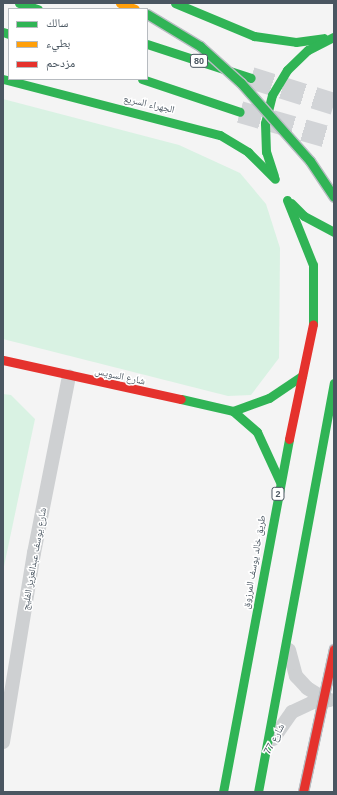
<!DOCTYPE html>
<html>
<head>
<meta charset="utf-8">
<style>
  body { margin:0 }
  #map { position:relative; width:337px; height:795px; overflow:hidden; background:#f4f4f4; font-family:Arial,"Noto Naskh Arabic",sans-serif }
  div>[style] { position:absolute }
  .green>* { inset:0; background:#d9f2e3 }
  .highway-tunnel>* { height:22px; margin-top:-11px; transform-origin:0; background:repeating-linear-gradient(90deg,#d2d4d7 0 22px,transparent 0 33px) }
  .street>* { height:14px; margin:-7px; padding:0 7px; transform-origin:7px; border-radius:7px; background:#ced0d2 }
  .fast>* { height:9px; margin:-4.5px; padding:0 4.5px; transform-origin:4.5px; border-radius:4.5px; background:#30b455 }
  .slow>* { height:9px; margin:-4.5px; padding:0 4.5px; transform-origin:4.5px; border-radius:4.5px; background:#ff9f0a }
  .jam>* { height:9px; margin:-4.5px; padding:0 4.5px; transform-origin:4.5px; border-radius:4.5px; background:#e5322d }
  .bridges { filter:drop-shadow(1px 0 #b9bec3) drop-shadow(-1px 0 #b9bec3) drop-shadow(0 1px #b9bec3) drop-shadow(0 -1px #b9bec3) }
  .fast-bridge>* { height:9px; margin:-4.5px; padding:0 4.5px; transform-origin:4.5px; border-radius:4.5px; background:#30b455 }
  .jam-bridge>* { height:9px; margin:-4.5px; padding:0 4.5px; transform-origin:4.5px; border-radius:4.5px; background:#e5322d }
  span { translate:-50% -50%; white-space:nowrap; text-align:center; line-height:1.15; -webkit-text-stroke:3px #fff; paint-order:stroke }
  .shield-label span { padding:1px 3px; background:#fff; border:1px solid; border-radius:3px; -webkit-text-stroke-width:0 }
  .shield-label { font-size:9px; color:#4a5661; font-weight:700 }
  .street-label { font-size:10px; color:#4a5661 }
  .frame { position:absolute; inset:0; border:4px solid #4a5661; pointer-events:none }
  .legend { position:absolute; left:8px; top:8px; width:140px; height:72px; box-sizing:border-box; background:#fff; border:1px solid #b7bbc0; margin:0; padding:5px 7px; list-style:none; font-size:12px; color:#4a5661 }
  .legend li { display:flex; align-items:center; gap:8px; height:20px }
  .legend b { width:20px; border:1px solid #b7bbc0 }
</style>
</head>
<body>
<div id="map">
  <div class="green">
    <div style="clip-path:polygon(3px 99px,179px 145px,240px 173px,266px 204px,280px 248px,279px 358px,251px 395px,228px 396px,3px 339px)"></div>
    <div style="clip-path:polygon(3px 394px,11px 395px,35px 419px,3px 571px)"></div>
  </div>
  <div class="highway-tunnel">
    <div style="left:251px;top:78px;width:87px;rotate:17.4deg"></div>
    <div style="left:240px;top:112px;width:98px;rotate:16deg"></div>
  </div>
  <div class="street">
    <div style="left:289px;top:650px;width:27px;rotate:75deg"></div>
    <div style="left:296px;top:676px;width:16px;rotate:47deg"></div>
    <div style="left:307px;top:688px;width:22px;rotate:32deg"></div>
    <div style="left:273px;top:739px;width:33px;rotate:-55deg"></div>
    <div style="left:292px;top:712px;width:23px;rotate:-25deg"></div>
    <div style="left:313px;top:702px;width:17px;rotate:-7deg"></div>
    <div style="left:3px;top:742px;width:192px;rotate:-80.7deg"></div>
    <div style="left:34px;top:553px;width:180px;rotate:-78.8deg"></div>
  </div>
  <div class="fast">
    <div style="left:19px;top:3px;width:20px;rotate:18deg"></div>
    <div style="left:175px;top:3px;width:86px;rotate:22.7deg"></div>
    <div style="left:254px;top:36px;width:42px;rotate:8.1deg"></div>
    <div style="left:296px;top:42px;width:28px;rotate:-8deg"></div>
    <div style="left:3px;top:32px;width:6px;rotate:18deg"></div>
    <div style="left:147px;top:44px;width:109px;rotate:18.1deg"></div>
    <div style="left:3px;top:79px;width:224px;rotate:14.5deg"></div>
    <div style="left:220px;top:135px;width:33px;rotate:31deg"></div>
    <div style="left:248px;top:152px;width:38px;rotate:45deg"></div>
    <div style="left:142px;top:79px;width:103px;rotate:18.6deg"></div>
    <div style="left:274px;top:176px;width:25px;rotate:-108deg"></div>
    <div style="left:266px;top:152px;width:29px;rotate:-92deg"></div>
    <div style="left:265px;top:123px;width:29px;rotate:-76deg"></div>
    <div style="left:272px;top:95px;width:29px;rotate:-59deg"></div>
    <div style="left:287px;top:70px;width:29px;rotate:-44deg"></div>
    <div style="left:308px;top:50px;width:29px;rotate:-27deg"></div>
    <div style="left:287px;top:200px;width:70px;rotate:68.2deg"></div>
    <div style="left:313px;top:265px;width:59px;rotate:90deg"></div>
    <div style="left:291px;top:203px;width:18px;rotate:45deg"></div>
    <div style="left:304px;top:216px;width:34px;rotate:28deg"></div>
    <div style="left:181px;top:399px;width:53px;rotate:13deg"></div>
    <div style="left:233px;top:411px;width:32px;rotate:41deg"></div>
    <div style="left:257px;top:432px;width:55px;rotate:65.3deg"></div>
    <div style="left:233px;top:411px;width:38px;rotate:-20deg"></div>
    <div style="left:269px;top:398px;width:40px;rotate:-34deg"></div>
    <div style="left:223px;top:792px;width:359px;rotate:-79.4deg"></div>
    <div style="left:258px;top:792px;width:416px;rotate:-79.5deg"></div>
  </div>
  <div class="slow">
    <div style="left:120px;top:3px;width:16px;rotate:22deg"></div>
  </div>
  <div class="jam">
    <div style="left:3px;top:360px;width:182px;rotate:12.4deg"></div>
    <div style="left:289px;top:439px;width:117px;rotate:-78.2deg"></div>
  </div>
  <div class="bridges">
    <div class="fast-bridge">
      <div style="left:147px;top:14px;width:62px;rotate:31.1deg"></div>
      <div style="left:200px;top:46px;width:55px;rotate:42.1deg"></div>
      <div style="left:241px;top:83px;width:104px;rotate:48.5deg"></div>
      <div style="left:310px;top:161px;width:43px;rotate:56.3deg"></div>
    </div>
    <div class="jam-bridge">
      <div style="left:303px;top:792px;width:146px;rotate:-77.8deg"></div>
    </div>
  </div>
  <div class="shield-label">
    <span style="left:199px;top:61px">80</span>
    <span style="left:278px;top:494px">2</span>
  </div>
  <div class="street-label">
    <span style="left:149px;top:104px;rotate:13deg">الجهراء السريع</span>
    <span style="left:120px;top:376px;rotate:12deg">شارع السويس</span>
    <span style="left:34px;top:559px;rotate:-80deg">شارع يوسف عبدالعزيز الفليج</span>
    <span style="left:254px;top:562px;rotate:-80deg">طريق خالد يوسف المرزوق</span>
    <span style="left:274px;top:739px;rotate:-62deg">شارع 77</span>
  </div>
  <div class="frame"></div>
  <ul class="legend">
  <li><b style="height:5px;background:#30b455"></b>سالك</li>
  <li><b style="height:5px;background:#ff9f0a"></b>بطيء</li>
  <li><b style="height:5px;background:#e5322d"></b>مزدحم</li>
  </ul>
</div>
</body>
</html>
